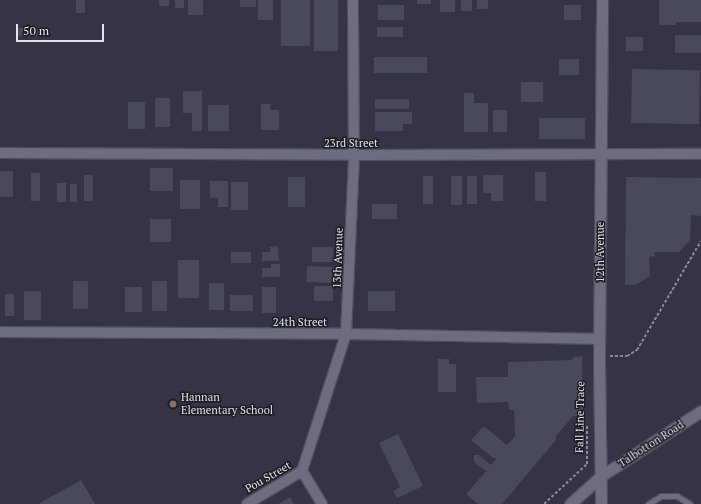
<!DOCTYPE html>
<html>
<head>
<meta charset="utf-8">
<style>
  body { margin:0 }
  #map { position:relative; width:701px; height:504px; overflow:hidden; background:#353345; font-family:"PT Serif",serif }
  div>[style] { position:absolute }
  .building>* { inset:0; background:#4a485b; transform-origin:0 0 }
  .path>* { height:2px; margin-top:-1px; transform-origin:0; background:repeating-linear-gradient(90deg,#8b8998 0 3px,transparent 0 5px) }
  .roads { filter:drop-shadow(1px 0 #504e5d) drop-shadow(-1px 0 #504e5d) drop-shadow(0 1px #504e5d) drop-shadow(0 -1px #504e5d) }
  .service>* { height:5px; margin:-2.5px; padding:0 2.5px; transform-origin:2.5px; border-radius:2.5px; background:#6e6c81 }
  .minor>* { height:10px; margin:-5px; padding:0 5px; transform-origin:5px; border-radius:5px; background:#6e6c81 }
  .tertiary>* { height:11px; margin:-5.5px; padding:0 5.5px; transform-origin:5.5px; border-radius:5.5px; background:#6e6c81 }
  .secondary>* { height:11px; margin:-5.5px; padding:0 5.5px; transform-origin:5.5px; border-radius:5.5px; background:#6e6c81 }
  .dots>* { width:11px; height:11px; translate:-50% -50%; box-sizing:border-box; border:2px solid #1d1c24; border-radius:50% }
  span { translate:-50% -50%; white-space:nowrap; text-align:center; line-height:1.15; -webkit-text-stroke:3px #1d1c24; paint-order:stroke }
  .street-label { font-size:11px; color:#e2e1ec }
  .poi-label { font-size:11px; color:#e2e1ec }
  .left { translate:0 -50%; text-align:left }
  .scale { position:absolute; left:16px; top:24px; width:88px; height:18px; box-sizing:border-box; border:2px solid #e2e1ec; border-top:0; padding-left:5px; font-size:12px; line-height:14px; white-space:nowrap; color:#e2e1ec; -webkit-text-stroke:3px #1d1c24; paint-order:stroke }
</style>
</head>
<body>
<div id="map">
  <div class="building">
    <div style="left:76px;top:0;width:9px;height:13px"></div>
    <div style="left:159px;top:0;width:10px;height:6px"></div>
    <div style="left:175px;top:0;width:9px;height:8px"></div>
    <div style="left:188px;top:0;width:15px;height:15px"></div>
    <div style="left:240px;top:0;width:16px;height:7px"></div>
    <div style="left:258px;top:0;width:15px;height:20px"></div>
    <div style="left:281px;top:0;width:29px;height:46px"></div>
    <div style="left:314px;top:0;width:24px;height:51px"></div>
    <div style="left:417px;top:0;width:14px;height:4px"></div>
    <div style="left:440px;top:0;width:15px;height:12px"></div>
    <div style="left:461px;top:0;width:11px;height:11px"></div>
    <div style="left:477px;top:0;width:11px;height:9px"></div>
    <div style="clip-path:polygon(659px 0,701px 0,701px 22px,676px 22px,676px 25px,659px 25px)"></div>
    <div style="left:378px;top:5px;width:26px;height:15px"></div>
    <div style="left:564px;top:5px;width:17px;height:15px"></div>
    <div style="left:377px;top:27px;width:26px;height:10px"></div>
    <div style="left:18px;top:28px;width:28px;height:8px"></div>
    <div style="left:675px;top:35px;width:26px;height:18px"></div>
    <div style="left:626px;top:37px;width:17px;height:14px"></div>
    <div style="left:374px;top:57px;width:53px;height:16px"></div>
    <div style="left:559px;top:59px;width:20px;height:16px"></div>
    <div style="left:632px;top:69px;width:68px;height:54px;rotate:1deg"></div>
    <div style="left:521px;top:82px;width:22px;height:20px"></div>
    <div style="clip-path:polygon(183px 91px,202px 91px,202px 131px,192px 131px,192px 113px,183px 113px)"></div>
    <div style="clip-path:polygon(464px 93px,474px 93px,474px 103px,488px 103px,488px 132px,464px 132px)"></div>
    <div style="left:155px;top:98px;width:15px;height:29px"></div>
    <div style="left:375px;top:99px;width:34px;height:10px"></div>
    <div style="left:128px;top:102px;width:17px;height:27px"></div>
    <div style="clip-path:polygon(261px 104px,271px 104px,270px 110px,279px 110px,279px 130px,261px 130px)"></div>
    <div style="left:208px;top:105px;width:21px;height:26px"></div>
    <div style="left:493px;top:110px;width:14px;height:22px"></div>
    <div style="clip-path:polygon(375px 112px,412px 112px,412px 124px,403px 124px,403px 131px,375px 131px)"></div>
    <div style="left:539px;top:118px;width:46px;height:21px"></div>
    <div style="left:150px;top:168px;width:23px;height:23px"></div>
    <div style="left:0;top:171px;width:13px;height:26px"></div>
    <div style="left:535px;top:172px;width:11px;height:29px"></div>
    <div style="left:31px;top:173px;width:9px;height:28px"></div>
    <div style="left:84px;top:175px;width:9px;height:26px"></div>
    <div style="clip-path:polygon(483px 175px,503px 175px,503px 201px,491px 201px,491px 193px,483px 193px)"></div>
    <div style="left:423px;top:176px;width:10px;height:28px"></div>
    <div style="left:451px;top:176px;width:11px;height:29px"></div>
    <div style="left:467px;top:176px;width:10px;height:28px"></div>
    <div style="left:288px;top:177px;width:17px;height:30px"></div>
    <div style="clip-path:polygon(626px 177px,701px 178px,701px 216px,691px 215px,690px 240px,679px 252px,654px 252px,655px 256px,649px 257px,650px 276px,635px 285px,625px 285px)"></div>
    <div style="left:180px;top:180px;width:20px;height:29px"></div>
    <div style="clip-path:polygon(210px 181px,228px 181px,228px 207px,218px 207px,218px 198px,210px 198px)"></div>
    <div style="left:231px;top:182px;width:17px;height:28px"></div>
    <div style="left:57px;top:183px;width:9px;height:19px"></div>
    <div style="left:70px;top:184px;width:7px;height:18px"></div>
    <div style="left:372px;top:204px;width:25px;height:15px"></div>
    <div style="left:150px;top:219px;width:21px;height:23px"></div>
    <div style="clip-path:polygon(278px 246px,279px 261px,262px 261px,262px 252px,270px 252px,270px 247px)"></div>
    <div style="left:312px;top:247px;width:21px;height:15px"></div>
    <div style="left:231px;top:252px;width:20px;height:11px"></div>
    <div style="left:178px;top:260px;width:21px;height:38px"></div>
    <div style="clip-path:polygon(271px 264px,280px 264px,280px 277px,262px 277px,262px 268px,271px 268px)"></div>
    <div style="left:307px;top:266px;width:26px;height:16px;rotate:2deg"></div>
    <div style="left:73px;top:281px;width:15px;height:28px"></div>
    <div style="left:152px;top:281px;width:15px;height:30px"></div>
    <div style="left:209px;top:283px;width:15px;height:27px"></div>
    <div style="left:314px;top:286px;width:19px;height:15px"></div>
    <div style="left:125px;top:287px;width:17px;height:25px"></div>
    <div style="left:262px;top:287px;width:14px;height:26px"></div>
    <div style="left:24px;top:291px;width:17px;height:29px"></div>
    <div style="left:368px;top:291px;width:27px;height:20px"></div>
    <div style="left:5px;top:294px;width:9px;height:22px"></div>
    <div style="left:230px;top:295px;width:23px;height:16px"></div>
    <div style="clip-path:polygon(582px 356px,583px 410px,578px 416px,573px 416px,556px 436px,556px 440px,502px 504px,478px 504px,466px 494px,487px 470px,484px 470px,474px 462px,474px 455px,479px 455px,491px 465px,497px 458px,493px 458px,471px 440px,483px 427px,485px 427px,507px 445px,515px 436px,514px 410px,509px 410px,508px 402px,477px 403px,476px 377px,508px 377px,508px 362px,571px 360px,574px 357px)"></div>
    <div style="clip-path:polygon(438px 359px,449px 359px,449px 364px,456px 364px,456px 392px,438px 392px)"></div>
    <div style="clip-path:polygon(398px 434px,423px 486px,397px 498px,393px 491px,400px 487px,379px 443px)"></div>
    <div style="clip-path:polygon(81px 480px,95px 504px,38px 504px)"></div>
    <div style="clip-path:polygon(290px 497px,294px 504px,278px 504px)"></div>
  </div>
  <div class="path">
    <div style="left:610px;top:356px;width:17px"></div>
    <div style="left:627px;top:356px;width:12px;rotate:-31deg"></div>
    <div style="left:637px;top:350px;width:126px;rotate:-59.6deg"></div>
    <div style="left:544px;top:504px;width:59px;rotate:-42.9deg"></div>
    <div style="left:587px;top:464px;width:40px;rotate:-90deg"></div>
  </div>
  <div class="roads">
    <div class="service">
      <div style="left:648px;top:504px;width:15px;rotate:-32deg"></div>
      <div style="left:661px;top:496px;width:16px"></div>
      <div style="left:677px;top:496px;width:15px;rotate:32deg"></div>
    </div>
    <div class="minor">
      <div style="left:0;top:153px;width:354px;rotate:0.3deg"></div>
      <div style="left:354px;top:155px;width:347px;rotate:-0.2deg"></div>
      <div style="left:0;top:332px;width:346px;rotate:0.3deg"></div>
      <div style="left:346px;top:334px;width:254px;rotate:1.1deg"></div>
      <div style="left:247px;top:504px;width:64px;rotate:-31deg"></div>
      <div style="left:322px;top:504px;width:39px;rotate:-121deg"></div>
      <div style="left:302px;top:471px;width:144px;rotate:-72.2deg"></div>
      <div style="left:346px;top:334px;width:179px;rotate:-87.4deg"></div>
      <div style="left:354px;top:155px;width:155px;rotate:-90.4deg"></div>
    </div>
    <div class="tertiary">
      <div style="left:601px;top:504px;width:148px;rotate:-90.8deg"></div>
      <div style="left:599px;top:356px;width:356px;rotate:-89.5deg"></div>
    </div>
    <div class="secondary">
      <div style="left:570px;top:504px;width:42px;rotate:-42.1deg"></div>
      <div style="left:601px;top:476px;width:119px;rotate:-33deg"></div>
    </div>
  </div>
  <div class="dots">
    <div style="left:173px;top:404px;background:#8d6e63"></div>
  </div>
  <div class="street-label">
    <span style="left:351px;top:143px">23rd Street</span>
    <span style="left:600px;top:252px;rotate:-90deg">12th Avenue</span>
    <span style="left:338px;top:258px;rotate:-88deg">13th Avenue</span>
    <span style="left:300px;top:322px">24th Street</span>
    <span style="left:580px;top:417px;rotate:-89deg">Fall Line Trace</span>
    <span style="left:651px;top:444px;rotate:-33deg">Talbotton Road</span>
    <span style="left:268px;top:477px;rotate:-30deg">Pou Street</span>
  </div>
  <div class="poi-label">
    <span class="left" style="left:181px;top:404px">Hannan<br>Elementary School</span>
  </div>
  <div class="scale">50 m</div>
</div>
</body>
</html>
